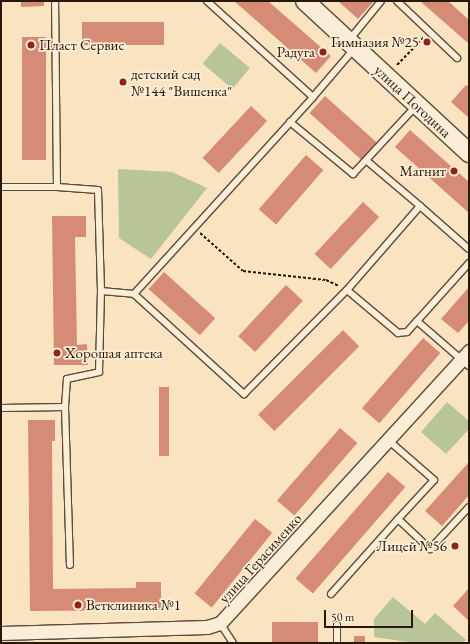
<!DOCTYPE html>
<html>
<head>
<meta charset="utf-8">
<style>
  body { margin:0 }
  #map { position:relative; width:470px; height:644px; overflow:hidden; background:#fae3c1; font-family:"EB Garamond",serif }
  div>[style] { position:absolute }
  .green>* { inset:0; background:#b7c598; transform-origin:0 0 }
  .building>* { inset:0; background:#d58b75; transform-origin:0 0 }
  .path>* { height:2px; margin-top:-1px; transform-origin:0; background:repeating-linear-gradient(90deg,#27180a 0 3px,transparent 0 5px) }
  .roads { filter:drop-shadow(1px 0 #5c4b38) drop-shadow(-1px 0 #5c4b38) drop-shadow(0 1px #5c4b38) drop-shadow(0 -1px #5c4b38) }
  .lane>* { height:6px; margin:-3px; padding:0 3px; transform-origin:3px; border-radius:3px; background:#fcedd7 }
  .street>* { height:13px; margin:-6.5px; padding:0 6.5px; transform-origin:6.5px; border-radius:6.5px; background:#fcedd7 }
  .secondary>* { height:18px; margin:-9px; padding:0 9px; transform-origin:9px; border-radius:9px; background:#fcedd7 }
  .dots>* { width:11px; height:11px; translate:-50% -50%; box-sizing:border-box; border:2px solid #fcedd7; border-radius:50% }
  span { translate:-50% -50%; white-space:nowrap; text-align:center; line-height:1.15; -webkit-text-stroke:3.5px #fcedd7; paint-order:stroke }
  .poi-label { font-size:15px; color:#27180a }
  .right { translate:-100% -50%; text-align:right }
  .left { translate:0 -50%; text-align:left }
  .street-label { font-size:15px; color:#27180a }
  .frame { position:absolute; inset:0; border:2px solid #27180a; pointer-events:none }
  .scale { position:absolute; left:324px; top:610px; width:89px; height:18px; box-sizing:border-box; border:2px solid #27180a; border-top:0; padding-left:5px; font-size:12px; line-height:14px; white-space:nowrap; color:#27180a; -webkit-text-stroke:3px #fcedd7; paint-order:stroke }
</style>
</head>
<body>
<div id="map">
  <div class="green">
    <div style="left:220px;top:43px;width:39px;height:27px;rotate:40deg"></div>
    <div style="clip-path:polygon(118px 169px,172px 172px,207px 188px,151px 259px,119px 238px)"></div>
    <div style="clip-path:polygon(447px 402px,469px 421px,469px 429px,446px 454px,421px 432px)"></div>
    <div style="clip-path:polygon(393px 597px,425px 624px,435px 613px,466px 640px,463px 643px,415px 643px,374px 637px,374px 619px)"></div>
  </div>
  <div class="building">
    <div style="clip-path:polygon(21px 1px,44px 1px,44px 6px,21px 7px)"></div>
    <div style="clip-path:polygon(234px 1px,268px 1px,331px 56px,316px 73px)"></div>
    <div style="clip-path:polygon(338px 1px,374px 1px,358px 19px)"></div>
    <div style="clip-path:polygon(420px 1px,448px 1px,469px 20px,469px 44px)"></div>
    <div style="left:82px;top:22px;width:82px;height:23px"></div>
    <div style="left:22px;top:37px;width:24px;height:123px"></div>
    <div style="clip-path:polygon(466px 85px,469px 87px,469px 118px,451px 102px)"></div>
    <div style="left:325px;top:96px;width:70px;height:23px;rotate:42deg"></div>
    <div style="left:251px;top:106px;width:22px;height:71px;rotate:43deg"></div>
    <div style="clip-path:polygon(410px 130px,469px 182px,469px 213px,395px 147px)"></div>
    <div style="left:306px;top:155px;width:23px;height:72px;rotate:41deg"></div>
    <div style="left:363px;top:202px;width:22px;height:71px;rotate:43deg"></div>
    <div style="clip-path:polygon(52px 216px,86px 216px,86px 237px,75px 237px,77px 345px,87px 344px,88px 365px,54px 365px)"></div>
    <div style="left:164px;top:272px;width:69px;height:23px;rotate:42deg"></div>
    <div style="left:286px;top:285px;width:23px;height:70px;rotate:43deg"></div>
    <div style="clip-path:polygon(469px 287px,469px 321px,458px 333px,441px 319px)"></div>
    <div style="left:343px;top:330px;width:23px;height:120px;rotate:45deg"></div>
    <div style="left:423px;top:338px;width:23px;height:93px;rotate:41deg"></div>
    <div style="left:159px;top:387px;width:10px;height:69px"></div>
    <div style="clip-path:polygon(28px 420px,55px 420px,55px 441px,52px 441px,53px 589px,136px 588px,136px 582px,161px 582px,161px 610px,30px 611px)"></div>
    <div style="left:340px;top:428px;width:23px;height:96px;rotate:41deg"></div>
    <div style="clip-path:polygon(469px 462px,469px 495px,442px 526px,425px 511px)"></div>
    <div style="left:388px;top:472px;width:23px;height:141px;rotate:41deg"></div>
    <div style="left:255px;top:519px;width:22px;height:96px;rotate:39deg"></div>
    <div style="clip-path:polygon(469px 588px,469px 621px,453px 606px)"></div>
    <div style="left:318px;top:622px;width:21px;height:46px;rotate:90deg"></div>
    <div style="left:354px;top:636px;width:11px;height:7px"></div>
  </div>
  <div class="path">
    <div style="left:397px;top:65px;width:39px;rotate:-46deg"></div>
    <div style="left:200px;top:233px;width:57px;rotate:41.5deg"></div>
    <div style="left:243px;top:271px;width:83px;rotate:6.2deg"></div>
    <div style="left:326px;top:280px;width:14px;rotate:25deg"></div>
  </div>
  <div class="roads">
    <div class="lane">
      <div style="left:207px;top:1px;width:143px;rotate:42.2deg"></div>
      <div style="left:313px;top:97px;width:63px;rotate:-49.5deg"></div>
      <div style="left:397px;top:1px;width:83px;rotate:43.5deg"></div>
      <div style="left:350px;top:39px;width:49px;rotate:-50.8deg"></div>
      <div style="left:290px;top:122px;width:82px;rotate:39.5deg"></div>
      <div style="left:353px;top:174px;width:93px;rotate:-47.2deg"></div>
      <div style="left:367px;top:161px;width:70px;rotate:40.3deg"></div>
      <div style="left:420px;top:206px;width:111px;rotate:131deg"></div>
      <div style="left:347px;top:290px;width:67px;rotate:40.1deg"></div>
      <div style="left:398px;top:333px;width:9px;rotate:-6deg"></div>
      <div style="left:407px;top:332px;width:15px;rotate:-48deg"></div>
      <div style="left:417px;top:321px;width:69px;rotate:40.9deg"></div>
      <div style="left:1px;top:187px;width:56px"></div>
      <div style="left:57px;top:187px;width:186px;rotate:-90.6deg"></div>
      <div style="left:57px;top:187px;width:41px;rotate:4.2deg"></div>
      <div style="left:98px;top:190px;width:101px;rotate:88.3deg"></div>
      <div style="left:101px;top:291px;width:33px;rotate:5deg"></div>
      <div style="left:134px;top:294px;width:266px;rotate:-47.7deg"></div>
      <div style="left:420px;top:206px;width:65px;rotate:41.3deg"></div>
      <div style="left:134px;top:294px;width:149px;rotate:42.3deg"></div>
      <div style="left:244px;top:394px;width:146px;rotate:-45.3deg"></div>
      <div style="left:417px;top:321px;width:78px;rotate:-48.1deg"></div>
      <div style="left:65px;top:407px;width:158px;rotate:88.2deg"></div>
      <div style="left:1px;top:408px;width:64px;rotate:-0.9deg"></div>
      <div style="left:65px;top:407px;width:28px;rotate:-86deg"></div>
      <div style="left:67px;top:379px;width:33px;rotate:-12deg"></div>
      <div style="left:99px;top:372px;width:81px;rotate:-88.6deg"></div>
      <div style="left:388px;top:440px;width:61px;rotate:41deg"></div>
      <div style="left:434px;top:480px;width:53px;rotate:132.7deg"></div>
      <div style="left:398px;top:519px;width:44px;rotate:43.2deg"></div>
      <div style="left:430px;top:549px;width:57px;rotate:-47.1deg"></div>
      <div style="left:331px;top:594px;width:101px;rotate:-48.2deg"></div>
      <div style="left:220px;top:623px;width:24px;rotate:57deg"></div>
      <div style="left:337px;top:625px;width:18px;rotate:90deg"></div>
    </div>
    <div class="street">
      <div style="left:1px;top:633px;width:206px;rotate:-1.7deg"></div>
      <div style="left:207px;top:627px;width:14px;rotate:-17deg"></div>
      <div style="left:220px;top:623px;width:369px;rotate:-47.5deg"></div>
    </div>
    <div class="secondary">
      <div style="left:305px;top:1px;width:224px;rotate:42.8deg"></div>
    </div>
  </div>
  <div class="dots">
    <div style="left:427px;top:42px;background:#8f2418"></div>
    <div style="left:31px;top:45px;background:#8f2418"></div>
    <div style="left:323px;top:52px;background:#8f2418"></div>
    <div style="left:123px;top:82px;background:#8f2418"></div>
    <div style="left:454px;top:171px;background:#8f2418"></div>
    <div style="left:57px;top:353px;background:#8f2418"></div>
    <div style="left:455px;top:546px;background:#8f2418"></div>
    <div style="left:78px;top:605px;background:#8f2418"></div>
  </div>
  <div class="poi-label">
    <span class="right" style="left:419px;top:42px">Гимназия №25</span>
    <span class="left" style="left:39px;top:45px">Пласт Сервис</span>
    <span class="right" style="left:315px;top:52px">Радуга</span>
    <span class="left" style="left:131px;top:82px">детский сад<br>№144 "Вишенка"</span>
    <span class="right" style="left:446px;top:171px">Магнит</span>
    <span class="left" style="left:65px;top:353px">Хорошая аптека</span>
    <span class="right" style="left:447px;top:546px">Лицей №56</span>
    <span class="left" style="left:86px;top:605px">Ветклиника №1</span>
  </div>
  <div class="street-label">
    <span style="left:413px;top:101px;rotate:43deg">улица Погодина</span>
    <span style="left:260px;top:558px;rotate:-48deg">улица Герасименко</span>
  </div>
  <div class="frame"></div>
  <div class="scale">50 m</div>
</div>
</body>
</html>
